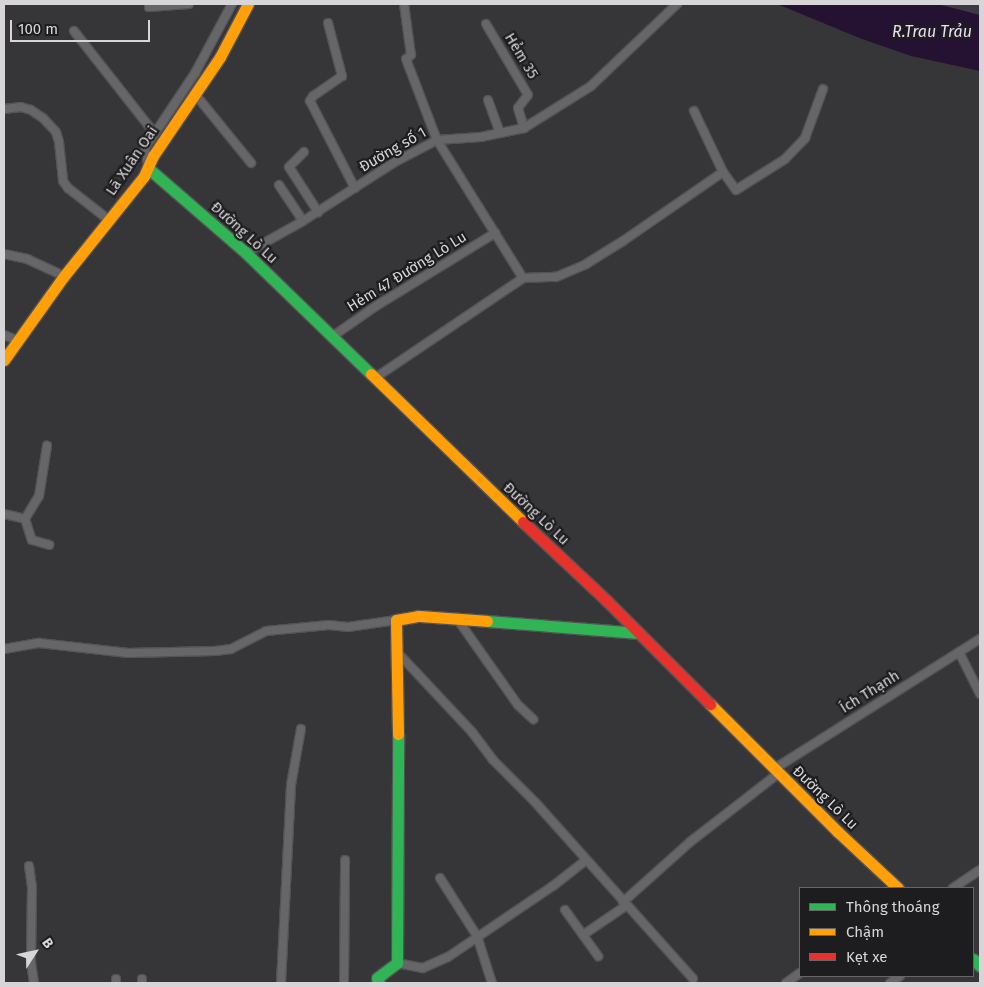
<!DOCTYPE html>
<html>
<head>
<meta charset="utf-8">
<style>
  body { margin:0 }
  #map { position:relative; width:984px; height:987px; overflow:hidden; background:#363537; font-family:"Fira Sans",sans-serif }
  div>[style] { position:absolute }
  .built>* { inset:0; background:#3e3942 }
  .water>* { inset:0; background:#251233 }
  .roads { filter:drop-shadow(1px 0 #535254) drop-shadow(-1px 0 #535254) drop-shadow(0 1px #535254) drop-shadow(0 -1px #535254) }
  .street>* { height:8px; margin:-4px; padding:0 4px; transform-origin:4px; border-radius:4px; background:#666668 }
  .fast>* { height:11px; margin:-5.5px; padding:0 5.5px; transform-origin:5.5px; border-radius:5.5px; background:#30b455 }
  .slow>* { height:11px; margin:-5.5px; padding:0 5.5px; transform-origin:5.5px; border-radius:5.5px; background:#ff9f0a }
  .jam>* { height:11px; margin:-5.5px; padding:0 5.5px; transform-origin:5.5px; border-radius:5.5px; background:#e5322d }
  span { translate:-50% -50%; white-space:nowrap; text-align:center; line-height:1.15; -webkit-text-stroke:4.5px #1d1c1e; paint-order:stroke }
  .street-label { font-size:15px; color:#d7d5d8 }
  .water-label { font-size:16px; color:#ebdefa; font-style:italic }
  .frame { position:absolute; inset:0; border:5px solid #d7d5d8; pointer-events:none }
  .legend { position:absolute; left:799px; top:887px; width:175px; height:90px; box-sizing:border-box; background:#1d1c1e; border:1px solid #676668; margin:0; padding:6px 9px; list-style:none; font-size:15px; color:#d7d5d8 }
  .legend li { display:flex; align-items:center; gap:10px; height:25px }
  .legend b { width:25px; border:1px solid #676668 }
  .north { position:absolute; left:10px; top:927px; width:50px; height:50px; -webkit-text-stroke:4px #1d1c1e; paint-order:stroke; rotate:55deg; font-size:14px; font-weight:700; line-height:20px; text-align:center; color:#d7d5d8 }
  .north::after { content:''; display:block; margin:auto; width:18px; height:22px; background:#d7d5d8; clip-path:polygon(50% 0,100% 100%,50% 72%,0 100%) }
  .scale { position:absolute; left:10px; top:20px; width:140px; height:22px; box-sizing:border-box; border:2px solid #d7d5d8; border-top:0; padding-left:6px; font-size:15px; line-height:18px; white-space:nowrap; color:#d7d5d8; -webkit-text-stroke:4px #1d1c1e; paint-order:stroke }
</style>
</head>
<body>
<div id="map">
  <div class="built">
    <div style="clip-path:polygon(937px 4px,980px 4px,980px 15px,969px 12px)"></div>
  </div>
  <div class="water">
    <div style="clip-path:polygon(777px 4px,937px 4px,980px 15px,980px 71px,911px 56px,862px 39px)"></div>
  </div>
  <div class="roads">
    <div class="street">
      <div style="left:149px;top:4px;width:3px;rotate:90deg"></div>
      <div style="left:149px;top:7px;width:40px;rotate:-4.3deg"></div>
      <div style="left:404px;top:4px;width:51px;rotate:82.2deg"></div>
      <div style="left:411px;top:55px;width:6px;rotate:141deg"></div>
      <div style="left:406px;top:59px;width:87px;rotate:69.1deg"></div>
      <div style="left:437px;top:140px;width:163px;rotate:58.1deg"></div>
      <div style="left:328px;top:23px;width:55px;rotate:75.2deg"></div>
      <div style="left:342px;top:76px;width:35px;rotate:145deg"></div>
      <div style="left:313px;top:96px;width:6px;rotate:121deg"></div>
      <div style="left:310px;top:101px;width:98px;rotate:62.7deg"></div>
      <div style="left:486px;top:24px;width:82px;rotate:59.4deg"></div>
      <div style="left:528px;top:95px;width:16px;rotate:128deg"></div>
      <div style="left:518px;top:108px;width:21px;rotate:73deg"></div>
      <div style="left:74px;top:31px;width:131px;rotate:51.8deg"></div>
      <div style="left:195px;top:94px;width:89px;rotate:50.9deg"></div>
      <div style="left:488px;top:100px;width:35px;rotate:70deg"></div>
      <div style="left:4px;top:109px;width:17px;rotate:-7deg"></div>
      <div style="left:21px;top:107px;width:10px;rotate:17deg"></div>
      <div style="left:31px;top:110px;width:14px;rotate:34deg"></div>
      <div style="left:43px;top:118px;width:19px;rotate:47deg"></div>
      <div style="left:56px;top:132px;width:10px;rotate:73deg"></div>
      <div style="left:59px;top:142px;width:39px;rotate:84deg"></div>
      <div style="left:63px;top:181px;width:9px;rotate:54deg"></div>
      <div style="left:68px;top:188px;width:52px;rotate:38deg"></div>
      <div style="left:694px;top:111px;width:68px;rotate:64.6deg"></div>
      <div style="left:304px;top:152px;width:21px;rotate:135deg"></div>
      <div style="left:289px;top:167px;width:54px;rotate:57.2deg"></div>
      <div style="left:148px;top:165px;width:17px;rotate:-100deg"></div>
      <div style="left:145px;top:148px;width:90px;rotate:-56.3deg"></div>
      <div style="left:195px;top:73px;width:78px;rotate:-61.8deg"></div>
      <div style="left:279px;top:185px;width:43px;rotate:56.3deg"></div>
      <div style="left:246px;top:253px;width:65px;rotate:-29.3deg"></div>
      <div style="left:303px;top:221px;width:109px;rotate:-32.7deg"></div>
      <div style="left:395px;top:162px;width:47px;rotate:-27.6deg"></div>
      <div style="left:437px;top:140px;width:44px;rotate:-3.9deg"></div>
      <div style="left:481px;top:137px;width:44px;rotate:-11.8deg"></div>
      <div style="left:524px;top:128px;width:79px;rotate:-32.1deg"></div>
      <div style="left:591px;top:86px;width:119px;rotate:-43.6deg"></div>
      <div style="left:4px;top:254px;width:24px;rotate:12deg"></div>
      <div style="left:27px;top:259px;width:41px;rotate:24.7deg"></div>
      <div style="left:4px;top:335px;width:14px;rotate:21deg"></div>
      <div style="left:333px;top:336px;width:52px;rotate:-34.9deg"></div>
      <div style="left:376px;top:306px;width:140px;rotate:-31.5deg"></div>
      <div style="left:375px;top:378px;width:179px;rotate:-34deg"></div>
      <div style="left:523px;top:278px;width:33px;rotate:-2deg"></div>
      <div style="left:556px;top:277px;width:33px;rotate:-23deg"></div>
      <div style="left:586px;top:264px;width:44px;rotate:-31.9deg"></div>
      <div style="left:623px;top:241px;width:121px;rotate:-34.6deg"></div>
      <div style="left:723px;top:172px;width:22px;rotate:54deg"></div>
      <div style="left:736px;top:190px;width:58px;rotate:-32.3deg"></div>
      <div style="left:785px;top:159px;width:29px;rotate:-46deg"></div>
      <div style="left:805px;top:138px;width:52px;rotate:-69.8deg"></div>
      <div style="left:4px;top:514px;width:22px;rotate:13deg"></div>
      <div style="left:25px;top:519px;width:27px;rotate:-59deg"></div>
      <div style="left:39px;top:496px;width:51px;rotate:-80.9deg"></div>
      <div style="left:25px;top:519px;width:22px;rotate:72deg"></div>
      <div style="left:32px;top:540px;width:18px;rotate:16deg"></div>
      <div style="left:458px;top:620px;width:104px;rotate:54.8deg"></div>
      <div style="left:518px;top:705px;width:21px;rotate:43deg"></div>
      <div style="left:4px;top:649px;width:36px;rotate:-10deg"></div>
      <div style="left:39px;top:643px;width:90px;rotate:6.4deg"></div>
      <div style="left:128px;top:653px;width:87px;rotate:-1.3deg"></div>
      <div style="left:215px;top:651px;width:16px;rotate:-7deg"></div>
      <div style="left:231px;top:649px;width:39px;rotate:-27deg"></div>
      <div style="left:266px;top:631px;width:63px;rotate:-5.4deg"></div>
      <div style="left:329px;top:625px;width:19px;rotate:6deg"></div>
      <div style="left:348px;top:627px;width:49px;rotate:-8.3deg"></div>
      <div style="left:397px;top:652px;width:110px;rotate:46.8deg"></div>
      <div style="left:472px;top:732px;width:35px;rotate:53deg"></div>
      <div style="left:493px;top:760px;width:59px;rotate:45deg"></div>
      <div style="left:535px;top:802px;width:237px;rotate:48.2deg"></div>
      <div style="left:959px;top:652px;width:47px;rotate:63.4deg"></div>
      <div style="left:774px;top:769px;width:244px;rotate:-32.3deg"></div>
      <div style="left:29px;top:866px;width:21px;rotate:82deg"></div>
      <div style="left:32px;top:887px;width:75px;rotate:90.8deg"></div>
      <div style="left:31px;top:962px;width:21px;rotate:82deg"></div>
      <div style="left:440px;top:878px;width:69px;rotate:57.5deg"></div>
      <div style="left:477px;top:936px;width:49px;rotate:72.3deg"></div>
      <div style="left:953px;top:888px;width:32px;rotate:-34deg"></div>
      <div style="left:623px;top:902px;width:90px;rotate:-41.8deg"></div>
      <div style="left:690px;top:842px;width:113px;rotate:-37.8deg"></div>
      <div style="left:565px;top:910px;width:57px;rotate:54.3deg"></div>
      <div style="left:583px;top:935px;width:53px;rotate:-34.3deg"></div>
      <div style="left:397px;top:963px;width:26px;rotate:11deg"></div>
      <div style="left:423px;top:968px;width:27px;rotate:-24deg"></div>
      <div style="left:448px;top:957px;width:127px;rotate:-34.1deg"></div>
      <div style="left:553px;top:886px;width:42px;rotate:-38.2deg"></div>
      <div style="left:116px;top:979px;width:4px;rotate:90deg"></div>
      <div style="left:142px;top:983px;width:4px;rotate:-90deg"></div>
      <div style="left:281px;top:983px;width:198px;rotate:-87.1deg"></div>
      <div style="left:291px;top:785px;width:57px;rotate:-79.9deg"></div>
      <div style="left:344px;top:983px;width:123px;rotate:-89.5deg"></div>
      <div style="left:786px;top:983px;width:17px;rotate:-36deg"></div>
      <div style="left:890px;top:983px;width:12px;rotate:-35deg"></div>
    </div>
    <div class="fast">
      <div style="left:148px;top:168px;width:130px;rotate:40.9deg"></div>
      <div style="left:246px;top:253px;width:174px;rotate:44.1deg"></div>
      <div style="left:487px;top:621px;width:152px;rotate:4.5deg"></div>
      <div style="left:973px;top:959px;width:10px;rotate:45deg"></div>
      <div style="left:379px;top:983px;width:5px;rotate:-112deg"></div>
      <div style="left:377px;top:978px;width:25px;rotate:-37deg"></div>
      <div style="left:397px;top:963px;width:229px;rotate:-89.7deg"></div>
    </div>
    <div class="slow">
      <div style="left:4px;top:360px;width:103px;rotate:-54.5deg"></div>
      <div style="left:64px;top:276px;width:128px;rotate:-51.3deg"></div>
      <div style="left:144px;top:176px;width:22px;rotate:-66deg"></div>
      <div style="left:153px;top:156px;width:120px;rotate:-55.9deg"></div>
      <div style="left:220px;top:57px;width:60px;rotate:-62.2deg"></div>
      <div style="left:371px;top:374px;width:212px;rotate:44.2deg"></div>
      <div style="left:710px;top:704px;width:181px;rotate:45deg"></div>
      <div style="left:838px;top:832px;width:82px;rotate:43deg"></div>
      <div style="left:398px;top:734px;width:114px;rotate:-91deg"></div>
      <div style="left:396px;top:620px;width:22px;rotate:-10deg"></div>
      <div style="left:418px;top:616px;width:69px;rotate:4.1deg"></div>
    </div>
    <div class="jam">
      <div style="left:523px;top:522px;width:115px;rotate:43.2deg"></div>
      <div style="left:607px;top:601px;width:146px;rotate:45deg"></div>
    </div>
  </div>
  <div class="street-label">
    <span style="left:521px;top:56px;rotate:59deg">Hẻm 35</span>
    <span style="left:393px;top:150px;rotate:-30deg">Đường số 1</span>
    <span style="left:132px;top:161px;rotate:-56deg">Lã Xuân Oai</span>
    <span style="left:244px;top:233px;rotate:42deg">Đường Lò Lu</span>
    <span style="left:407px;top:272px;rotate:-32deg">Hẻm 47 Đường Lò Lu</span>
    <span style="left:536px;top:514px;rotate:43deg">Đường Lò Lu</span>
    <span style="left:870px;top:692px;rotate:-32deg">Ích Thạnh</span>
    <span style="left:825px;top:798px;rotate:44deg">Đường Lò Lu</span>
  </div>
  <div class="water-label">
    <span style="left:932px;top:32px">R.Trau Trảu</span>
  </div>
  <div class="frame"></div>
  <ul class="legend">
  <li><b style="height:6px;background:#30b455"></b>Thông thoáng</li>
  <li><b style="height:6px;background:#ff9f0a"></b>Chậm</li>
  <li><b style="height:6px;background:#e5322d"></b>Kẹt xe</li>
  </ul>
  <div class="north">B</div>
  <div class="scale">100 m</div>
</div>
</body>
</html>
